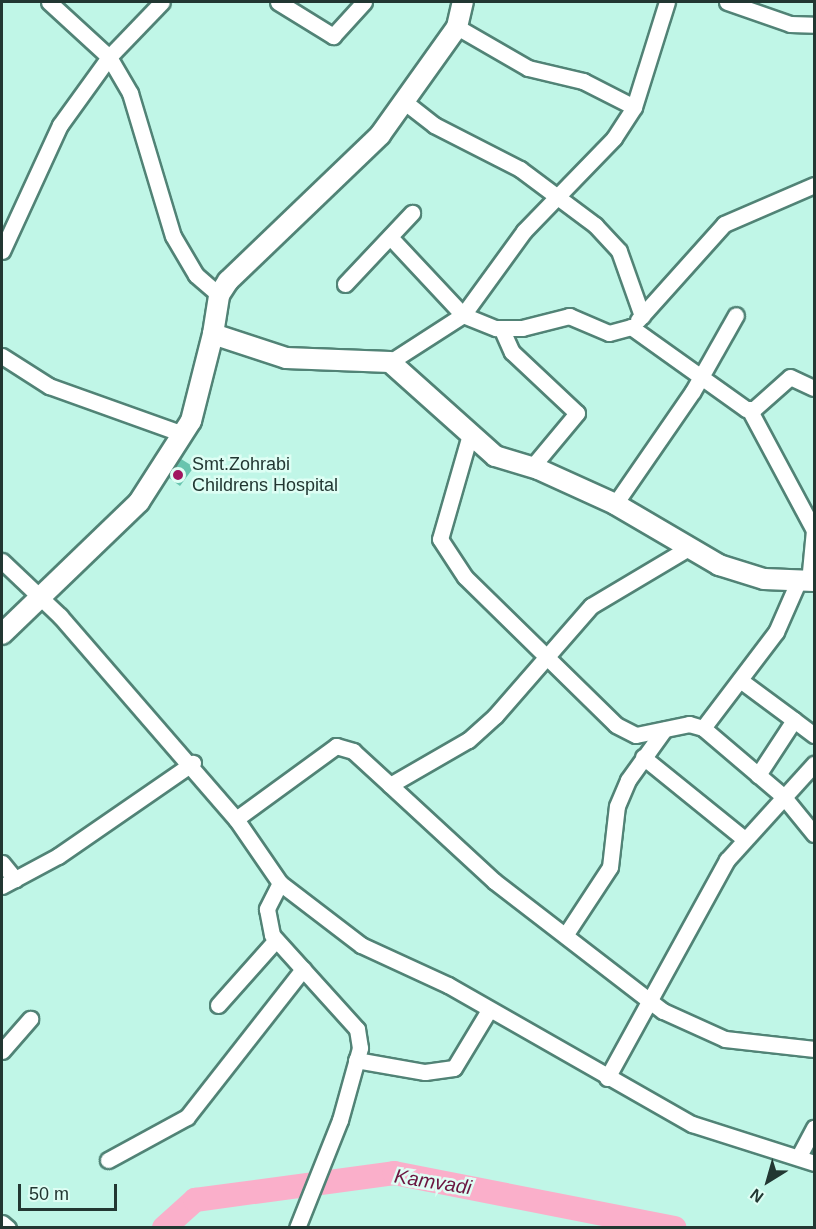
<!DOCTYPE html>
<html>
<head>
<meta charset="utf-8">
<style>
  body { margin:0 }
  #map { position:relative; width:816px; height:1229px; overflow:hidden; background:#c0f6e7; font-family:Arial,sans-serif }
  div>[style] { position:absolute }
  .river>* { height:24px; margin:-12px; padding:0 12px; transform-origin:12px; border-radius:12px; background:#faafca }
  .building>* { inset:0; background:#68c4ae }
  .roads { filter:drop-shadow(2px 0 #518376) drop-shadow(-2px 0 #518376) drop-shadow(0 2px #518376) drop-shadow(0 -2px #518376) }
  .minor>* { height:15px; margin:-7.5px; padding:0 7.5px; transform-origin:7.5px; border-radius:7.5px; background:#fff }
  .tertiary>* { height:20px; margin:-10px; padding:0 10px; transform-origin:10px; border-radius:10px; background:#fff }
  .dots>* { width:16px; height:16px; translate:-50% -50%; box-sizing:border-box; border:3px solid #defef4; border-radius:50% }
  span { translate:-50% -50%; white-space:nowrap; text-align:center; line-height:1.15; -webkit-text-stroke:5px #defef4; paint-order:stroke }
  .poi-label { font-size:18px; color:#223732 }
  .left { translate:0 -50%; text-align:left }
  .water-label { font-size:20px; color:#6b153f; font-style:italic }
  .frame { position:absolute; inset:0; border:3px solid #223732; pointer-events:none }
  .north { position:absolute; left:738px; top:1151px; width:60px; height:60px; -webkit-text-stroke:4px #defef4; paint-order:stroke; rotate:217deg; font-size:16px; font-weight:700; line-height:24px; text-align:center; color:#223732 }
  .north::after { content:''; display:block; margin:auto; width:21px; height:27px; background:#223732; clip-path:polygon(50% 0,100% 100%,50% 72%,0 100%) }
  .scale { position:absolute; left:18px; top:1184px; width:99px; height:27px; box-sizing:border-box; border:3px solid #223732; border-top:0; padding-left:8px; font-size:18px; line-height:21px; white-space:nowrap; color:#223732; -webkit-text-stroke:4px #defef4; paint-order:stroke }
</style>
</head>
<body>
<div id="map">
  <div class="river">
    <div style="left:164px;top:1228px;width:42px;rotate:-42.1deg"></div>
    <div style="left:195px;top:1200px;width:201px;rotate:-7.7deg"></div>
    <div style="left:394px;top:1173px;width:286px;rotate:11.1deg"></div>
  </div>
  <div class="building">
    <div style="clip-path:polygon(181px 459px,194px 467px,180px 486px,169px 478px)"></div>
  </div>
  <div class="roads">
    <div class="minor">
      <div style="left:49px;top:2px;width:81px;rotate:42.5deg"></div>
      <div style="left:109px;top:57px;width:42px;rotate:59.7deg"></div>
      <div style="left:130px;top:93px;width:149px;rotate:73.3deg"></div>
      <div style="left:173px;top:236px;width:45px;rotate:59.5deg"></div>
      <div style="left:196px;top:275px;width:30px;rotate:41deg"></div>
      <div style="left:278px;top:2px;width:65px;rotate:31.7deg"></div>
      <div style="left:333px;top:36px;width:46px;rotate:-47.6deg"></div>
      <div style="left:727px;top:2px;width:67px;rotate:19.2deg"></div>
      <div style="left:790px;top:24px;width:24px;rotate:2deg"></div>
      <div style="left:457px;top:27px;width:82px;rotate:30deg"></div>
      <div style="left:528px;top:68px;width:57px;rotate:13.3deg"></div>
      <div style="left:583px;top:81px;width:57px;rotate:27deg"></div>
      <div style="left:406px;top:103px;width:36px;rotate:38deg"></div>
      <div style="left:434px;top:125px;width:97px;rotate:27.1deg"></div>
      <div style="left:520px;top:169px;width:94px;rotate:36.7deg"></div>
      <div style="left:595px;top:225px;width:35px;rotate:47deg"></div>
      <div style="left:619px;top:251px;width:69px;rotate:70.5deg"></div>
      <div style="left:390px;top:237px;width:107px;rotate:46.9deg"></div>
      <div style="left:463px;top:315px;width:35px;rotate:22deg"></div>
      <div style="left:496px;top:328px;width:26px"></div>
      <div style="left:522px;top:328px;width:49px;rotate:-14.3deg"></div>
      <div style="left:569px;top:316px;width:43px;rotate:23deg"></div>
      <div style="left:609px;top:333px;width:23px;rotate:-15deg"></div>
      <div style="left:631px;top:327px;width:141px;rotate:35.5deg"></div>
      <div style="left:746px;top:409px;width:8px"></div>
      <div style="left:754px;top:409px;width:48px;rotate:-41.6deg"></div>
      <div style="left:790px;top:377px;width:26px;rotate:25deg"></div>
      <div style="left:2px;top:251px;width:139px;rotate:-65.3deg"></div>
      <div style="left:60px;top:125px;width:84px;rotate:-54.2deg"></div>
      <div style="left:109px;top:57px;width:76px;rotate:-46.1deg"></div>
      <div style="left:345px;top:284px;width:98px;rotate:-46.7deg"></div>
      <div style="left:638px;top:320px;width:129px;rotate:-48.1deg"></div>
      <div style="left:724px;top:224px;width:98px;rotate:-23.4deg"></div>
      <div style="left:502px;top:330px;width:24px;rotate:66deg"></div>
      <div style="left:512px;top:352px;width:89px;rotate:43.2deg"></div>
      <div style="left:577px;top:413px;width:70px;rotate:129.8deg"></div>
      <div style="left:2px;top:356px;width:56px;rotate:32.6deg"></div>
      <div style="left:49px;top:386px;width:142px;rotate:19.7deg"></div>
      <div style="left:390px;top:362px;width:87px;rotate:-32.8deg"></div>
      <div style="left:463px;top:315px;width:104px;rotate:-54deg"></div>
      <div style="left:524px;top:231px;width:129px;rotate:-45.9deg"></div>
      <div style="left:614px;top:138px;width:37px;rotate:-57deg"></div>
      <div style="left:634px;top:107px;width:110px;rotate:-72.6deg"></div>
      <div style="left:749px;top:409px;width:137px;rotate:61.8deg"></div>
      <div style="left:814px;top:530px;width:52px;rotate:95.5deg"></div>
      <div style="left:469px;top:438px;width:105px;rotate:106deg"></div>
      <div style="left:440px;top:539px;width:45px;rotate:56.7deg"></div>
      <div style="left:465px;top:577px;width:211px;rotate:44.4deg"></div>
      <div style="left:616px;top:725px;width:22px;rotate:27deg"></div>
      <div style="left:636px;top:735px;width:54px;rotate:-11.7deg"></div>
      <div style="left:689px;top:724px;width:15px;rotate:16deg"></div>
      <div style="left:703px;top:728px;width:105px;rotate:40.4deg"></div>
      <div style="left:783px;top:796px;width:49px;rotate:50.8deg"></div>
      <div style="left:615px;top:504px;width:137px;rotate:-55.4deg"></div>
      <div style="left:693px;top:391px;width:87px;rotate:-60.5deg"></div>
      <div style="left:685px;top:550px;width:109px;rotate:149.2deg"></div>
      <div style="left:591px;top:606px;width:146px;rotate:131.1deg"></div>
      <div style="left:495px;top:716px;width:36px;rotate:138deg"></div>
      <div style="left:468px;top:740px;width:90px;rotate:150deg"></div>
      <div style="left:390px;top:785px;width:142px;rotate:42.7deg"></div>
      <div style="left:494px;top:881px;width:213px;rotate:37.6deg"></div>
      <div style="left:663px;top:1011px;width:68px;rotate:24.3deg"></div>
      <div style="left:725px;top:1039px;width:90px;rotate:6.4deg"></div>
      <div style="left:2px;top:561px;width:80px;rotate:43.5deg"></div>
      <div style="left:60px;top:616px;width:269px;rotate:49.1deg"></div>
      <div style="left:236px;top:819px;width:78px;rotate:55.5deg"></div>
      <div style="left:280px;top:883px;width:29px;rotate:117deg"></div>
      <div style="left:267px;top:909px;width:26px;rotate:79deg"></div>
      <div style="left:272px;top:935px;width:127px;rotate:47.9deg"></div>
      <div style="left:357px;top:1029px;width:19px;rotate:81deg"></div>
      <div style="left:360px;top:1048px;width:75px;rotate:105.5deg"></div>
      <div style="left:340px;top:1120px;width:116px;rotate:111.7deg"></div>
      <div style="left:740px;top:680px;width:67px;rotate:36.5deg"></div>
      <div style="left:794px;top:720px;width:66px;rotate:123.2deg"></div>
      <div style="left:794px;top:720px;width:25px;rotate:37deg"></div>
      <div style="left:703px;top:728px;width:121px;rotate:-52.8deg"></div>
      <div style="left:776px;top:632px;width:55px;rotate:-66.3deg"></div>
      <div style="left:643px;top:757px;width:129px;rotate:39deg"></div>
      <div style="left:236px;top:819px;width:124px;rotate:-36.1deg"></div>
      <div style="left:336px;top:746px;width:18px;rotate:16deg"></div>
      <div style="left:353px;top:751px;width:50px;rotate:42.6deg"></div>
      <div style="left:2px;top:863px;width:21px;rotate:51deg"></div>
      <div style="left:280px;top:883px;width:102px;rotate:37.4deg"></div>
      <div style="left:361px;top:945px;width:96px;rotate:24.7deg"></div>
      <div style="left:448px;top:985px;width:281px;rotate:29.7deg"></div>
      <div style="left:692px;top:1124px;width:128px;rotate:17.7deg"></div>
      <div style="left:2px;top:886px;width:64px;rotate:-28.2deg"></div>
      <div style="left:58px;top:856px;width:164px;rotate:-34.6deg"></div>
      <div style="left:566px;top:934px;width:80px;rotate:-56.7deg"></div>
      <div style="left:610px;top:867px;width:61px;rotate:-83.5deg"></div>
      <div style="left:617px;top:806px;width:28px;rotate:-67deg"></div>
      <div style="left:628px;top:780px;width:62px;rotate:-54.2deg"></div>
      <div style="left:218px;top:1005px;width:87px;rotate:-48.3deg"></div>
      <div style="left:2px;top:1051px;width:43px;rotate:-48.8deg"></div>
      <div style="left:356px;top:1060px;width:70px;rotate:9.9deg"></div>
      <div style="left:425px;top:1072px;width:29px;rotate:-8deg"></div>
      <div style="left:454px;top:1068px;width:68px;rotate:-58.9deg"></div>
      <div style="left:607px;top:1078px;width:249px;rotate:-61.2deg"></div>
      <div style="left:727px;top:860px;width:130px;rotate:-47.8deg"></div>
      <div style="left:799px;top:1156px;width:32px;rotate:-62deg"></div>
      <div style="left:108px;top:1160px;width:90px;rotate:-28.6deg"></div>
      <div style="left:187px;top:1117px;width:188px;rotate:-51.9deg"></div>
      <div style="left:2px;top:1223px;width:8px;rotate:40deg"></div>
    </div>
    <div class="tertiary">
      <div style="left:213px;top:334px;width:39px;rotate:-81deg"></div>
      <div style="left:219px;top:295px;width:17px;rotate:-57deg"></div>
      <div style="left:228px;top:281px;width:211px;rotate:-43.8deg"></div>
      <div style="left:380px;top:135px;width:133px;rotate:-54.5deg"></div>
      <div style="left:457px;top:27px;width:26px;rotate:-77deg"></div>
      <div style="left:2px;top:634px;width:190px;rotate:-43.9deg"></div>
      <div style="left:139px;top:502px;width:96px;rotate:-57.3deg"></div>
      <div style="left:191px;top:421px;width:90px;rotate:-75.8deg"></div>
      <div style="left:213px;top:334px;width:77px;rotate:18.2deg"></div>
      <div style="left:286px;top:358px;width:104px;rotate:2.2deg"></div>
      <div style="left:390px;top:362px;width:141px;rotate:41.8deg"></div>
      <div style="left:495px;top:456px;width:45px;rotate:16.8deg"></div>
      <div style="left:538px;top:469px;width:85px;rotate:24.4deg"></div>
      <div style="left:615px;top:504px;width:121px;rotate:30.4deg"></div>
      <div style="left:719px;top:565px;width:47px;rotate:17.3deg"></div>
      <div style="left:764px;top:579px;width:50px;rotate:2.3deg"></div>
    </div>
  </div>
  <div class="dots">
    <div style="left:178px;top:475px;background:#a1155f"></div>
  </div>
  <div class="poi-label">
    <span class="left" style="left:192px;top:475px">Smt.Zohrabi<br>Childrens Hospital</span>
  </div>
  <div class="water-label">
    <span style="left:433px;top:1182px;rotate:9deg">Kamvadi</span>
  </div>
  <div class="frame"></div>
  <div class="north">N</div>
  <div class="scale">50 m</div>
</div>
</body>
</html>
